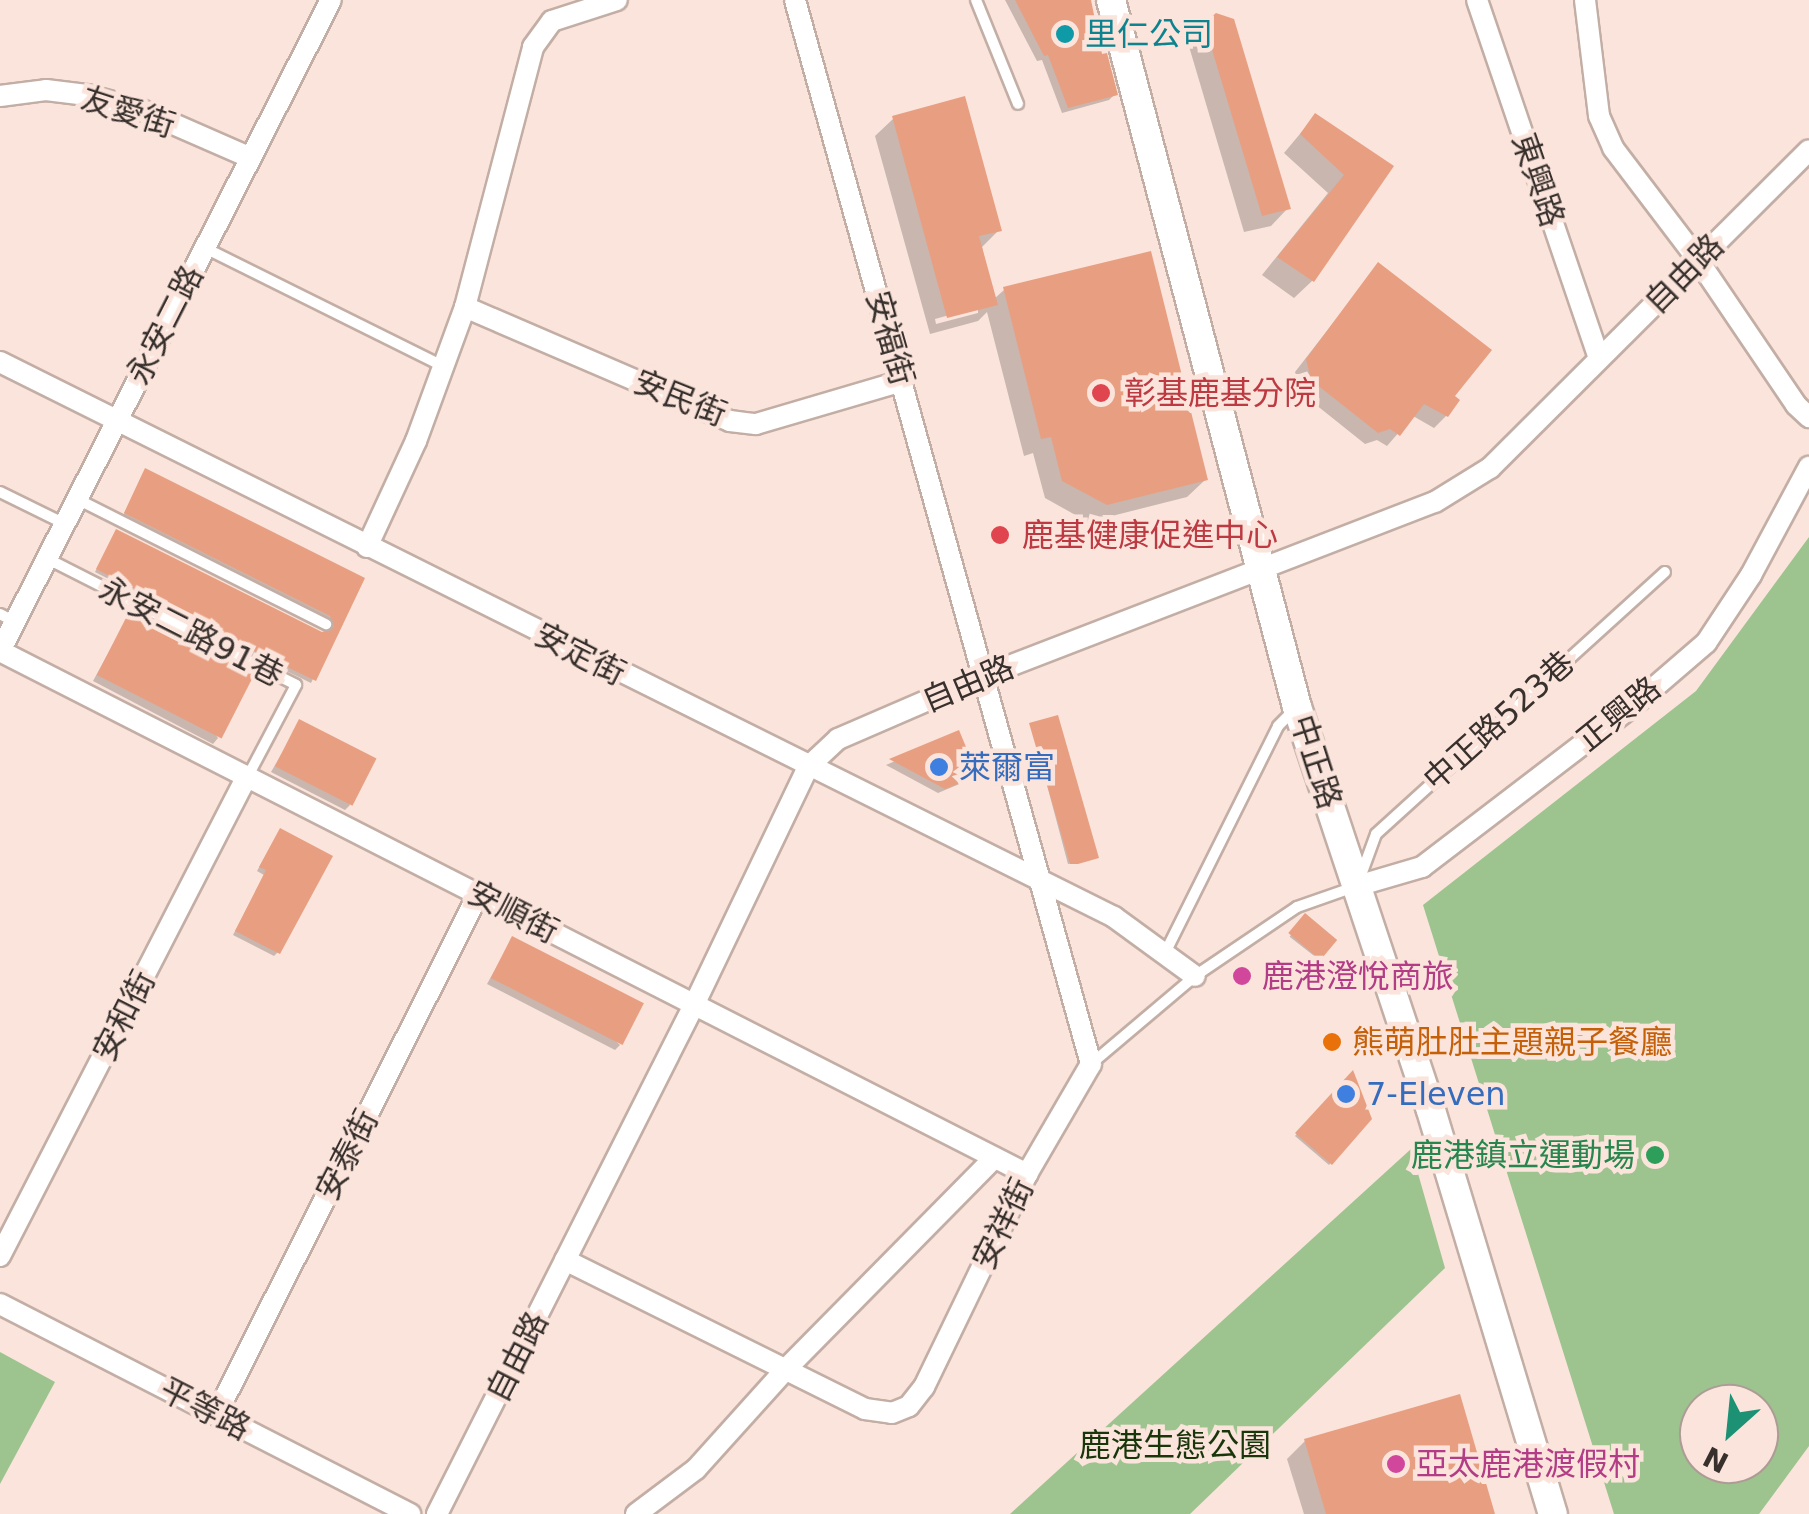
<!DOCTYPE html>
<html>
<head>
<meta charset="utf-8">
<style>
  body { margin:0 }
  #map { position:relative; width:1809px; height:1514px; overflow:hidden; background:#fae4db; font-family:"DejaVu Sans","Noto Sans TC",sans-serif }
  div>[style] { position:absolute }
  .green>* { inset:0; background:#9dc38f }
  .shadow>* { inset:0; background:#0003; transform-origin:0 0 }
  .building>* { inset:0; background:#e89f81; transform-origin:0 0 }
  .roads { filter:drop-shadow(2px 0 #c3aea5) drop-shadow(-2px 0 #c3aea5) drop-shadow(0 2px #c3aea5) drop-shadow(0 -2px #c3aea5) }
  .lane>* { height:10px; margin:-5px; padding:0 5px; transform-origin:5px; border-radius:5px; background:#fff }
  .street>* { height:20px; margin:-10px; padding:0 10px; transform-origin:10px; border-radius:10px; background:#fff }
  .secondary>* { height:28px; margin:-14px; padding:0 14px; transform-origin:14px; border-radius:14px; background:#fff }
  .dots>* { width:28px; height:28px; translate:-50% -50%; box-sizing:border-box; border:5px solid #fae4db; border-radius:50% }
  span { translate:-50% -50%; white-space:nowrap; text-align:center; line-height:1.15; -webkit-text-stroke:9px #fae4db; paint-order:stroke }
  .culture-label { font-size:32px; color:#0d838f }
  .left { translate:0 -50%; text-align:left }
  .street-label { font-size:32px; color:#38302d }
  .health-label { font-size:32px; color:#be3a42 }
  .shop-label { font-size:32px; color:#366cbe }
  .hotel-label { font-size:32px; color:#b23c85 }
  .food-label { font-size:32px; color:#c56008 }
  .leisure-label { font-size:32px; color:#27864d }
  .right { translate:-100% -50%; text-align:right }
  .park-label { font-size:32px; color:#19360b }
  .north { position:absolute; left:1679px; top:1384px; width:100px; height:100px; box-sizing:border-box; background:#fae4db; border:2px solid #ac9c95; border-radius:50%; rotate:207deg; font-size:28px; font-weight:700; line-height:40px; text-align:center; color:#38302d }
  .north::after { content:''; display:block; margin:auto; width:35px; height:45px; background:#1c9173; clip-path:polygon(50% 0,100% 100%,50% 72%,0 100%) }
</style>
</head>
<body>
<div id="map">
  <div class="green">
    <div style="clip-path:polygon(evenodd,1809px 537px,1809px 1446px,1759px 1514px,1614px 1514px,1423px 905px,1696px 691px,1809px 537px,1759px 1404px,1759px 1464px,1699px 1464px,1699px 1404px,1759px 1404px)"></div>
    <div style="clip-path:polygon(1411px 1149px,1445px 1268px,1190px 1514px,1010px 1514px)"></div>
    <div style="clip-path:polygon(0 1352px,55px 1382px,0 1484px)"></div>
  </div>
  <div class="shadow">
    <div style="clip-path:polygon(1005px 0,1083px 0,1115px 94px,1109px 100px,1062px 113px,1042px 60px,1037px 61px)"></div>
    <div style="clip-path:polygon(1216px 15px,1288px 208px,1271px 226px,1244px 232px,1188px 43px)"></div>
    <div style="clip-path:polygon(1315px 116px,1391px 166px,1312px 281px,1294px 298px,1262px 275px,1328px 193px,1284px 153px)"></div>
    <div style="clip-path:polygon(evenodd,893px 119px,999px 230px,982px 247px,994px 299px,1004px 290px,1205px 480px,1187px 497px,1088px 522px,1045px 498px,1033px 453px,1024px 456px,987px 312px,978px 321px,930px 334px,875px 136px,893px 119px,978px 307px,978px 313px,936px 324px,935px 319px,978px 307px)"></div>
    <div style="clip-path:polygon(1378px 265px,1451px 397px,1446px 416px,1434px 428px,1413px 416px,1387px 446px,1377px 440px,1365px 444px,1300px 392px,1295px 372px)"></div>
    <div style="clip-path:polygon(143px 473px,362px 580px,311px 683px,137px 598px,138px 594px,95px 572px,114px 534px,322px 635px,332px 630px,328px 619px,123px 516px)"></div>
    <div style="clip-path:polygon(130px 613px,218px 738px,213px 744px,93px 681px)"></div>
    <div style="clip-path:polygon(300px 722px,350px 805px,345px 810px,271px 772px)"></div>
    <div style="clip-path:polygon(1031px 725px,1094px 859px,1068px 864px)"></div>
    <div style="clip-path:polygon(957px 734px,975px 775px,969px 780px,938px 793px,886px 765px)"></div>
    <div style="clip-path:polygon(277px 835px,278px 952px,274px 956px,233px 935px,264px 875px,257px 871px)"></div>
    <div style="left:1305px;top:917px;width:37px;height:25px;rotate:38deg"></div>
    <div style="clip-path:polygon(512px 939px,620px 1045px,615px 1050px,487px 984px)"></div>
    <div style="clip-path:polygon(1352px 1074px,1370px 1118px,1329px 1165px,1295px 1136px)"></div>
    <div style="clip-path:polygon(1305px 1441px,1492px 1514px,1304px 1514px,1287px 1459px)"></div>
  </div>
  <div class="building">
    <div style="clip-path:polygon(1015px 0,1091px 0,1102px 54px,1107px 53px,1118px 95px,1068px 108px,1048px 55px,1044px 56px)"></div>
    <div style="clip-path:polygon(1216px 13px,1234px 19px,1291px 209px,1262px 216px,1204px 23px)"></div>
    <div style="clip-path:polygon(965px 96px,1002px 231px,979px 236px,998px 305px,947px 318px,892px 116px)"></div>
    <div style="clip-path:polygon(1315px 113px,1394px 166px,1314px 282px,1277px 257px,1344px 175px,1300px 134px)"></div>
    <div style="clip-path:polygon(1151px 251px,1208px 480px,1107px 505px,1062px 481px,1051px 437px,1041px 439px,1003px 287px)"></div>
    <div style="clip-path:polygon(1378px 262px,1492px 350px,1455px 396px,1460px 400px,1448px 417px,1424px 404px,1400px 436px,1390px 429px,1378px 433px,1311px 380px,1306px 359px)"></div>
    <div style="clip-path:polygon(145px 468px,365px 578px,316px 681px,138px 595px,139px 591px,96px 569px,116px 529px,322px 632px,334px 627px,330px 616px,124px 513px)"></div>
    <div style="left:130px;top:610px;width:140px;height:73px;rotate:27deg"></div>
    <div style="clip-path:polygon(1058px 715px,1099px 858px,1078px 864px,1070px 864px,1029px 723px)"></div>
    <div style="left:299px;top:719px;width:87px;height:53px;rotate:27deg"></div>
    <div style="clip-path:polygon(959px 730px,978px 776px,945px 789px,889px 759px)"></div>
    <div style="clip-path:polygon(280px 828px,333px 856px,280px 954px,235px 931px,266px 870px,259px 867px)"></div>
    <div style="left:1305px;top:913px;width:42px;height:26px;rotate:40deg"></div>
    <div style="left:512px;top:936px;width:148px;height:47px;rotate:27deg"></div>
    <div style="clip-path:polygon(1353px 1070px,1372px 1119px,1332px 1165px,1295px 1133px)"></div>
    <div style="clip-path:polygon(1460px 1394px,1495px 1514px,1326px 1514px,1304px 1439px)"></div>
  </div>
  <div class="roads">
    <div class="lane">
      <div style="left:976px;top:0;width:112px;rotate:68deg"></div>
      <div style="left:205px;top:248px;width:266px;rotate:26.4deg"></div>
      <div style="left:0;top:492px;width:72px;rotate:26.2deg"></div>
      <div style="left:77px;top:499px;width:279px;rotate:26.7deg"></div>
      <div style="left:48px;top:559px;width:278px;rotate:26.9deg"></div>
      <div style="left:296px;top:685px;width:103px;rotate:117.8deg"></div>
      <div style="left:0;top:614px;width:17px;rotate:28deg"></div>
      <div style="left:1166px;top:951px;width:251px;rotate:-63.5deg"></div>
      <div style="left:1278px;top:726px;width:21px;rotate:-45deg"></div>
      <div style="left:1091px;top:1064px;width:136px;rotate:-40.2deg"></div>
      <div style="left:1195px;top:976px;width:123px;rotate:-34.1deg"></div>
      <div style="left:1297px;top:907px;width:64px;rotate:-19.3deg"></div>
      <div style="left:1357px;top:886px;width:55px;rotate:-69.9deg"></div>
      <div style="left:1376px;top:834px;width:390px;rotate:-42.2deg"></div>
    </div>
    <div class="street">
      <div style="left:1477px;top:0;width:379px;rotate:71.2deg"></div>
      <div style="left:1585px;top:0;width:117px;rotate:83.1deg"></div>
      <div style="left:1599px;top:116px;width:35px;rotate:66deg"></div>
      <div style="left:1613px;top:148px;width:141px;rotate:52.8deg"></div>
      <div style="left:1698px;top:260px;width:175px;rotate:55.9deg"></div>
      <div style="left:1796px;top:405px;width:18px;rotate:43deg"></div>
      <div style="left:0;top:96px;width:46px;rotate:-7.4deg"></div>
      <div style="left:46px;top:90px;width:41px;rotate:7deg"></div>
      <div style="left:87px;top:95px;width:54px;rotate:15.1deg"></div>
      <div style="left:139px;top:109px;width:122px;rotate:23.6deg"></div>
      <div style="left:465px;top:307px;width:288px;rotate:23.3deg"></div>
      <div style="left:730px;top:421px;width:26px;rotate:7deg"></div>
      <div style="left:756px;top:424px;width:152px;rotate:-16.4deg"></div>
      <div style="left:0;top:362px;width:1245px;rotate:26.48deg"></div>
      <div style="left:1114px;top:917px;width:100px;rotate:36.1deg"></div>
      <div style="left:367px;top:547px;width:117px;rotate:-65.2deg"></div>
      <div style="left:416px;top:441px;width:143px;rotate:-69.9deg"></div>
      <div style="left:465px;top:307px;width:269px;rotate:-75.3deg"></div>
      <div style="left:533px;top:47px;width:32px;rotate:-54deg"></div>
      <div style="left:552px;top:21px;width:68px;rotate:-17.9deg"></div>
      <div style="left:0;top:651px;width:1153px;rotate:26.99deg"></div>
      <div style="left:0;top:651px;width:730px;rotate:-63.05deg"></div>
      <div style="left:1357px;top:886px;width:68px;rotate:-16.3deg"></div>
      <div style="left:1422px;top:867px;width:268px;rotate:-37.4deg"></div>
      <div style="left:1635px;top:704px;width:94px;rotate:-40.7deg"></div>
      <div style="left:1706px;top:643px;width:82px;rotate:-56.5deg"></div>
      <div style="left:1751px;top:575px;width:123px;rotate:-61.8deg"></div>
      <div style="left:0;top:1256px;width:540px;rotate:-62.77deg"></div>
      <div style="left:565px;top:1260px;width:335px;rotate:26.4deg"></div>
      <div style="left:865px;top:1409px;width:27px;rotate:8deg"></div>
      <div style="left:892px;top:1413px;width:18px;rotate:-22deg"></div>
      <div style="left:909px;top:1406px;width:24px;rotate:-52deg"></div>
      <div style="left:924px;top:1387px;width:237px;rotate:-64.2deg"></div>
      <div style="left:1027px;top:1174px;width:127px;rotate:-59.8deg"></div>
      <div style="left:1091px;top:1064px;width:1104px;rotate:-105.55deg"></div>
      <div style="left:0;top:1304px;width:461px;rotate:27.1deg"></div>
      <div style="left:216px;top:1415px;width:582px;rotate:-63.26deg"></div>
      <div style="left:437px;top:1514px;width:570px;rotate:-63.21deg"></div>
      <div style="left:694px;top:1005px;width:264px;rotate:-64.4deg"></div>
      <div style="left:808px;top:767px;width:41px;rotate:-43deg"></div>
      <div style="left:838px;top:739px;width:161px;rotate:-23.4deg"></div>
      <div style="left:986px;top:675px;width:481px;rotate:-21.1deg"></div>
      <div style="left:1435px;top:502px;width:65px;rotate:-31.7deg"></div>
      <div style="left:1490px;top:468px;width:450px;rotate:-44.9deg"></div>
      <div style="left:636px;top:1514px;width:75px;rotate:-36.9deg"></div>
      <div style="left:696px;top:1469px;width:133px;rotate:-48deg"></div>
      <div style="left:785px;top:1370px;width:298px;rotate:-45.4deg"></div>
    </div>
    <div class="secondary">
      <div style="left:1111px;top:0;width:731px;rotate:75.26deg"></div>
      <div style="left:1297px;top:707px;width:422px;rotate:71.6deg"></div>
      <div style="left:1430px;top:1107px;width:425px;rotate:73.2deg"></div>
    </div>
  </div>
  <div class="dots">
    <div style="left:1065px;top:34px;background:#0f9aa8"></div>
    <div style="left:1101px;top:393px;background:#e0444e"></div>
    <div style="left:1000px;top:535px;background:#e0444e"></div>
    <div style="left:939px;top:767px;background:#3f7fe0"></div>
    <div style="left:1242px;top:976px;background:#d1479c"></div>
    <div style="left:1332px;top:1042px;background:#e8710a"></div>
    <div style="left:1346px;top:1094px;background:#3f7fe0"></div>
    <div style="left:1655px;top:1155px;background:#2e9e5b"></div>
    <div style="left:1396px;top:1464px;background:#d1479c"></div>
  </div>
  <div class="culture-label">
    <span class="left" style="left:1085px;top:34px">里仁公司</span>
  </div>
  <div class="street-label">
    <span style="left:128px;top:112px;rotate:18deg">友愛街</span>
    <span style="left:1538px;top:180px;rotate:71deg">東興路</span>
    <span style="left:1684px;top:274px;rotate:-45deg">自由路</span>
    <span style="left:165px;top:325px;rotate:-63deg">永安二路</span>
    <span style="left:890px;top:338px;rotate:74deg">安福街</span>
    <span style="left:680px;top:398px;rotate:22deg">安民街</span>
    <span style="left:191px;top:632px;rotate:27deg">永安二路91巷</span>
    <span style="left:580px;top:654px;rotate:27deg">安定街</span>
    <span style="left:968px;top:684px;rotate:-23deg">自由路</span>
    <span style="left:1619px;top:714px;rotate:-39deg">正興路</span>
    <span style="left:1499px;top:721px;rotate:-42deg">中正路523巷</span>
    <span style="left:1316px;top:762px;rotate:72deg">中正路</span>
    <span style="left:513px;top:912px;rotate:27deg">安順街</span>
    <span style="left:124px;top:1016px;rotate:-63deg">安和街</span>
    <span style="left:347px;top:1155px;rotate:-63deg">安泰街</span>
    <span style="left:1003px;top:1224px;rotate:-64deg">安祥街</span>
    <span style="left:517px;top:1357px;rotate:-63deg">自由路</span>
    <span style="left:205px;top:1409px;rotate:27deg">平等路</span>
  </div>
  <div class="health-label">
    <span class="left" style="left:1124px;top:393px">彰基鹿基分院</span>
    <span class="left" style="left:1022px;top:535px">鹿基健康促進中心</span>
  </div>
  <div class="shop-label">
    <span class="left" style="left:959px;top:767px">萊爾富</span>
    <span class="left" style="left:1366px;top:1094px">7-Eleven</span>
  </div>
  <div class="hotel-label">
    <span class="left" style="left:1262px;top:976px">鹿港澄悅商旅</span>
    <span class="left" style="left:1416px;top:1464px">亞太鹿港渡假村</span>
  </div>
  <div class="food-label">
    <span class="left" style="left:1352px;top:1042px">熊萌肚肚主題親子餐廳</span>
  </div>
  <div class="leisure-label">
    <span class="right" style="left:1635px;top:1155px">鹿港鎮立運動場</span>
  </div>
  <div class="park-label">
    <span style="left:1175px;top:1445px">鹿港生態公園</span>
  </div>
  <div class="north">N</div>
</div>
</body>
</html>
